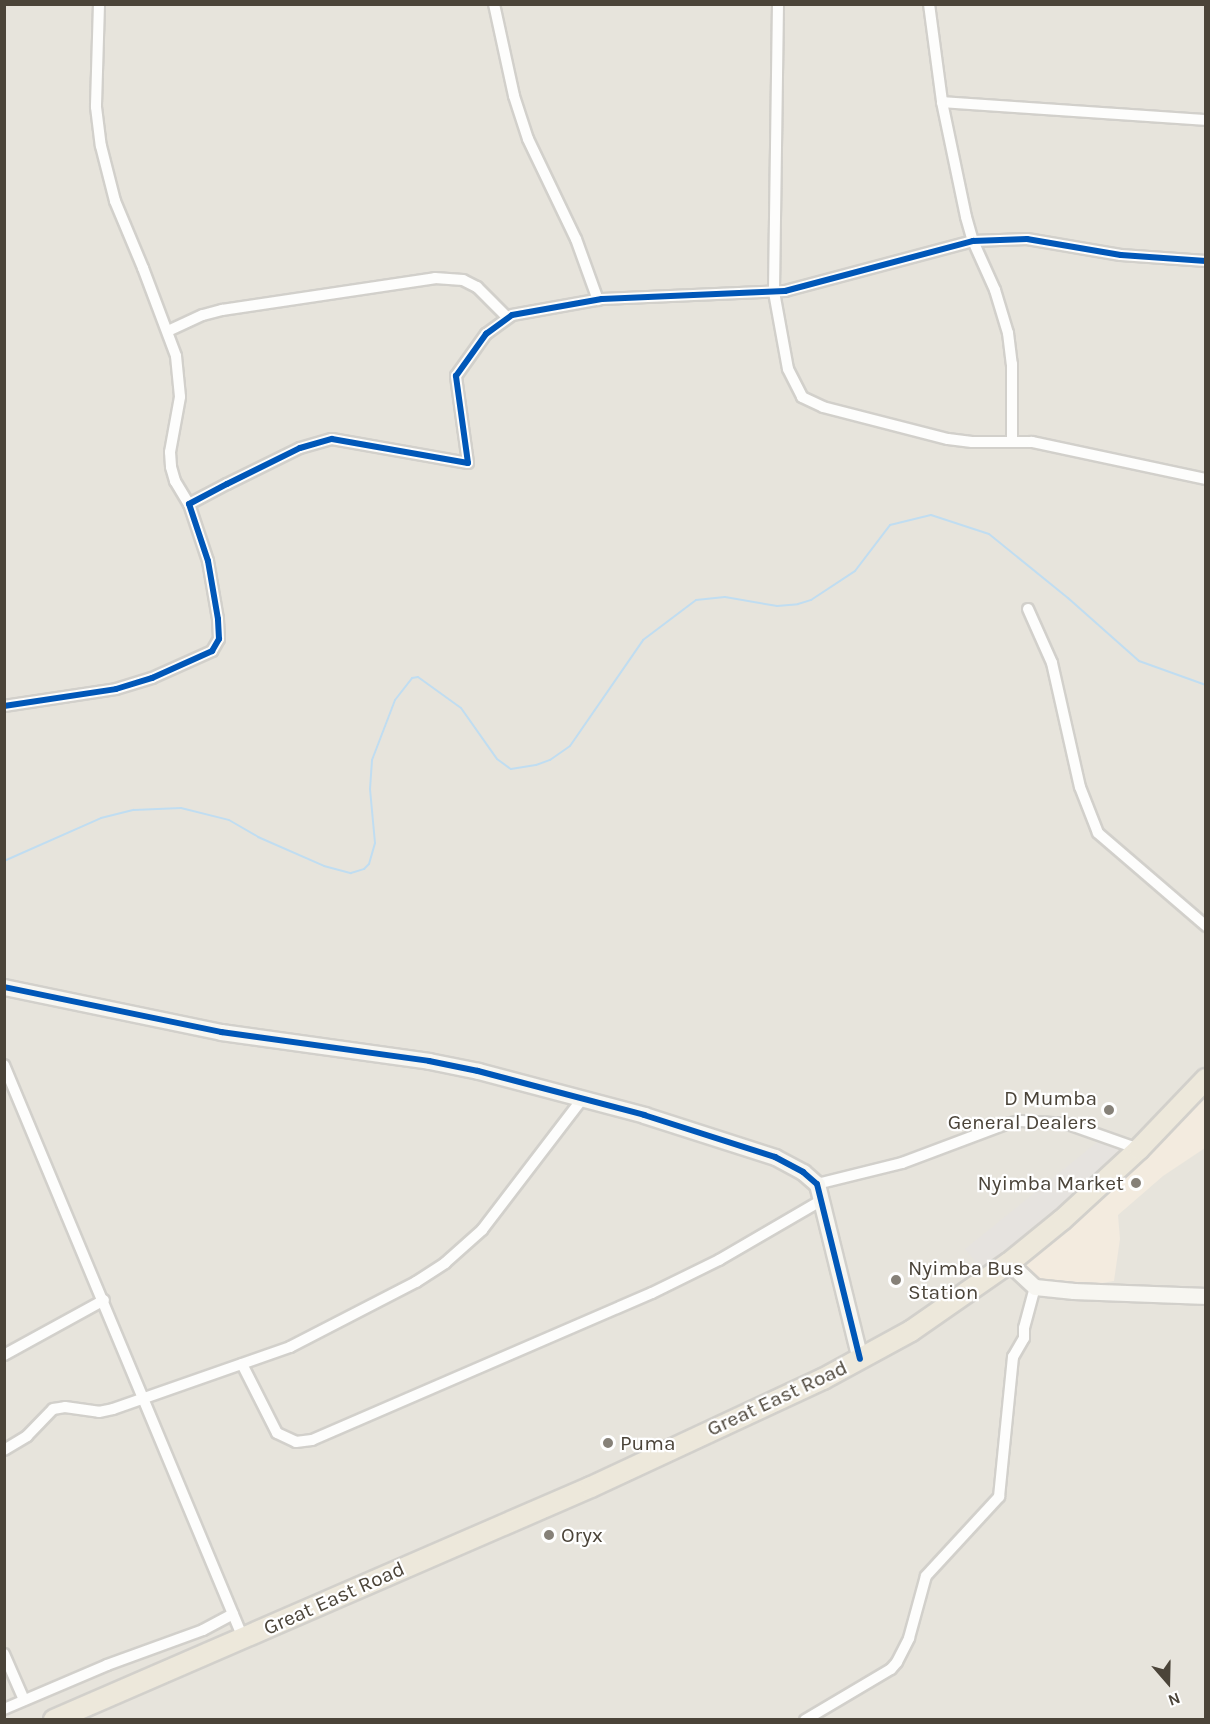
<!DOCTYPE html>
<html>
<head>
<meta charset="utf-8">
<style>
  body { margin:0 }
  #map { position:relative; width:1210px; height:1724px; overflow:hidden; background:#f4f2ee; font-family:Karla,sans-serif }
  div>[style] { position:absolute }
  .residential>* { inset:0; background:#e7e4dc; transform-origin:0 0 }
  .commercial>* { inset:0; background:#f3ebdf }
  .parking>* { inset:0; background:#e6e3df }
  .stream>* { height:2px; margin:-1px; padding:0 1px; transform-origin:1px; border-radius:1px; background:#c0ddf1 }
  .roads { filter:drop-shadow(2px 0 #d2d0cb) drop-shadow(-2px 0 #d2d0cb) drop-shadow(0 2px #d2d0cb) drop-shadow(0 -2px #d2d0cb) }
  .street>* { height:10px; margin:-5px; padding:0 5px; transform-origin:5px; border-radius:5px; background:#fdfdfc }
  .secondary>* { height:15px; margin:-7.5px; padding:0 7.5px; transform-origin:7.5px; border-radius:7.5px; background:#f7f6f1 }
  .highway>* { height:20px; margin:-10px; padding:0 10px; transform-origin:10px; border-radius:10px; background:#ede8db }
  .cycleway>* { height:6px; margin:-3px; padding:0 3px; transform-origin:3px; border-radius:3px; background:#0057b8 }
  .dots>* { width:16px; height:16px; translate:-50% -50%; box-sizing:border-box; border:3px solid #fff; border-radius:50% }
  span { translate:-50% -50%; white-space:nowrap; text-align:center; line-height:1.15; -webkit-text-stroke:4.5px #fff; paint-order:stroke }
  .poi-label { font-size:21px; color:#4b4439 }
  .right { translate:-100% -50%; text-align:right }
  .left { translate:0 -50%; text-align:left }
  .street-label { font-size:21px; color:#4b4439 }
  .frame { position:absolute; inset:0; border:6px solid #4b4439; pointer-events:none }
  .north { position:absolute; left:1138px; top:1652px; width:60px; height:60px; -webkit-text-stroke:4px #fff; paint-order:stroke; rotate:160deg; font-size:16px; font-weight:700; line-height:24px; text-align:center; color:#4b4439 }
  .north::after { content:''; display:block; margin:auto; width:21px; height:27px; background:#4b4439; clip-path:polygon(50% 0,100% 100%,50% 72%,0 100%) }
</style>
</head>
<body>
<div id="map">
  <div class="residential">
    <div style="left:5px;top:5px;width:1200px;height:1714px"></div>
  </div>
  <div class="commercial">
    <div style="clip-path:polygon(1205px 1090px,1205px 1148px,1163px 1176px,1118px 1215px,1120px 1239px,1114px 1281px,1077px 1287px,1037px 1286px,1022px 1268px,1111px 1191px)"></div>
  </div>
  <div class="parking">
    <div style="clip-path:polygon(1106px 1135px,1139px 1149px,989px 1278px,965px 1249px)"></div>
  </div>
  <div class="stream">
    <div style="left:4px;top:861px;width:106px;rotate:-23.9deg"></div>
    <div style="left:101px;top:818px;width:34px;rotate:-14deg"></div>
    <div style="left:134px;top:810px;width:47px;rotate:-2.4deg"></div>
    <div style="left:181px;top:808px;width:49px;rotate:14deg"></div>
    <div style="left:229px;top:820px;width:34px;rotate:30deg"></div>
    <div style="left:258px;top:837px;width:72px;rotate:23.7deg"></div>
    <div style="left:324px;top:866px;width:28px;rotate:15deg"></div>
    <div style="left:351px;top:873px;width:14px;rotate:-17deg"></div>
    <div style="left:364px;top:869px;width:7px;rotate:-45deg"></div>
    <div style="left:369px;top:864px;width:22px;rotate:-74deg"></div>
    <div style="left:375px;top:843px;width:54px;rotate:-95.3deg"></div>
    <div style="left:370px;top:789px;width:29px;rotate:-86deg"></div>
    <div style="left:372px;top:760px;width:64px;rotate:-69deg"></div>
    <div style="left:395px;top:700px;width:28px;rotate:-52deg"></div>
    <div style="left:412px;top:678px;width:6px;rotate:-9deg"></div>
    <div style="left:418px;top:677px;width:53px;rotate:35.8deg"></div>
    <div style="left:461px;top:708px;width:62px;rotate:54.8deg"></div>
    <div style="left:497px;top:759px;width:17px;rotate:36deg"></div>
    <div style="left:511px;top:769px;width:25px;rotate:-9deg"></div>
    <div style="left:536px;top:765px;width:15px;rotate:-20deg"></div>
    <div style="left:550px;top:760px;width:24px;rotate:-35deg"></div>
    <div style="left:570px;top:746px;width:129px;rotate:-55.4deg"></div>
    <div style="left:643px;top:640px;width:66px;rotate:-37deg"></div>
    <div style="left:696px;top:600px;width:29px;rotate:-6deg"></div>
    <div style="left:725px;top:597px;width:53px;rotate:9.8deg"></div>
    <div style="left:777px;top:606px;width:21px;rotate:-5deg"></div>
    <div style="left:798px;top:604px;width:14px;rotate:-17deg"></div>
    <div style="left:811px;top:600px;width:53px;rotate:-33.4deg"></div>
    <div style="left:855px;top:571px;width:58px;rotate:-52.7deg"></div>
    <div style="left:890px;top:525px;width:42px;rotate:-13.7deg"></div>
    <div style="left:931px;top:515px;width:61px;rotate:18.1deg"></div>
    <div style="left:989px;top:534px;width:102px;rotate:39deg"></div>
    <div style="left:1068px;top:598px;width:95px;rotate:41.6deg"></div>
    <div style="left:1139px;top:661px;width:71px;rotate:19.7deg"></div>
  </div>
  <div class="roads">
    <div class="street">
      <div style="left:99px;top:4px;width:103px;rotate:91.7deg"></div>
      <div style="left:96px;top:107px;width:39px;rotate:83deg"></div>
      <div style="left:101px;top:146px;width:57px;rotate:75.7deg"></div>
      <div style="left:115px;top:201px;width:73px;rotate:67.3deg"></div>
      <div style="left:143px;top:268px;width:94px;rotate:69.4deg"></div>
      <div style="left:176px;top:356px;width:41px;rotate:84.4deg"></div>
      <div style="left:180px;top:397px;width:56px;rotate:100.3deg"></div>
      <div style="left:170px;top:452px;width:15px;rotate:86deg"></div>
      <div style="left:171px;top:467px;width:15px;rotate:74deg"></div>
      <div style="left:175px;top:481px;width:27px;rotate:59deg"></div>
      <div style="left:494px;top:4px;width:94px;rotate:77.7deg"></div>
      <div style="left:514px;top:96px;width:45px;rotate:72deg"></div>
      <div style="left:528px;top:139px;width:111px;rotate:64.4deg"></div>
      <div style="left:576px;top:239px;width:65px;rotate:70.2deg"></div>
      <div style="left:778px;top:4px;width:288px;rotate:90.8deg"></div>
      <div style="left:774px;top:292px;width:78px;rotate:79.7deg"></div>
      <div style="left:788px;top:369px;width:31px;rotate:63deg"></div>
      <div style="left:802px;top:397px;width:23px;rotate:25deg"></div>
      <div style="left:823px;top:407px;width:129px;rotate:14.4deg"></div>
      <div style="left:948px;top:439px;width:24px;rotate:7deg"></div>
      <div style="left:972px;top:442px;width:60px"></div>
      <div style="left:1032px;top:442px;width:178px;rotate:12deg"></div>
      <div style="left:929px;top:4px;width:99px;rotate:82.4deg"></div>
      <div style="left:942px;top:102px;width:117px;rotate:78.2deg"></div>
      <div style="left:966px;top:217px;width:25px;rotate:74deg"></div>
      <div style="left:973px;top:241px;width:54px;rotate:65.8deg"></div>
      <div style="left:995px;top:290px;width:45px;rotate:73.2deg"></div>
      <div style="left:1008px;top:333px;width:31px;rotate:83deg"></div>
      <div style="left:1012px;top:364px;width:77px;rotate:90deg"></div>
      <div style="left:942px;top:102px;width:265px;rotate:3.9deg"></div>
      <div style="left:168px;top:331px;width:38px;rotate:-25deg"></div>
      <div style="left:203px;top:315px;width:20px;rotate:-15deg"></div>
      <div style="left:222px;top:310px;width:215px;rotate:-8.5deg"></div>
      <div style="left:435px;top:278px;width:28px;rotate:4deg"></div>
      <div style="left:463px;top:280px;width:16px;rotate:27deg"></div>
      <div style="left:477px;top:287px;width:42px;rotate:45deg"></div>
      <div style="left:1028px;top:609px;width:59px;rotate:66deg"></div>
      <div style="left:1052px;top:663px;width:127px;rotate:77.3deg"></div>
      <div style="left:1080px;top:787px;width:49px;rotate:68.6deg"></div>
      <div style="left:1098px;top:833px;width:143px;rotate:40.7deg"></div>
      <div style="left:4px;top:706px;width:113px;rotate:-8.6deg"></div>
      <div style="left:116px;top:689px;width:38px;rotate:-17deg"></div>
      <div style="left:152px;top:678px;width:66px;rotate:-24.2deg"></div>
      <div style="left:212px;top:651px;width:14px;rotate:-60deg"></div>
      <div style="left:219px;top:639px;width:20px;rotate:-93deg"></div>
      <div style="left:218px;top:619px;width:59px;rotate:-99.8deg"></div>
      <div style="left:208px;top:561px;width:60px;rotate:-108.4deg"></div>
      <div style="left:189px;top:504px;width:43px;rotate:-27.8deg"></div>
      <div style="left:227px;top:484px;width:81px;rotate:-26.3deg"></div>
      <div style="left:300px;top:448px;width:33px;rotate:-16deg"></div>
      <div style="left:332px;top:439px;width:138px;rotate:10deg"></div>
      <div style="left:468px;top:463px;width:88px;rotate:-97.9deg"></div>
      <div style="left:456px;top:376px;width:52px;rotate:-54.5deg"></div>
      <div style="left:486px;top:334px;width:32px;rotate:-36deg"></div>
      <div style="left:512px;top:315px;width:91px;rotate:-10.1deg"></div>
      <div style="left:602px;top:299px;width:183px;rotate:-2.5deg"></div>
      <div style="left:785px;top:291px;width:195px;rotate:-14.9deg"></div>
      <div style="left:973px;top:241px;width:54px;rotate:-2.1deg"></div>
      <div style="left:1027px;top:239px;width:95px;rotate:9.7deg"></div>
      <div style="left:1121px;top:255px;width:85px;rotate:4deg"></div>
      <div style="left:4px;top:1065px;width:621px;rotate:67.36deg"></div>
      <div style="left:817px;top:1184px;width:88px;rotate:-13.9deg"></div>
      <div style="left:902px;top:1163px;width:108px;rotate:-20.6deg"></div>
      <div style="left:1003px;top:1125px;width:18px;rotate:-13deg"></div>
      <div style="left:1021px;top:1121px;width:47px;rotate:3.7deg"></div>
      <div style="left:1068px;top:1124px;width:75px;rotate:19.4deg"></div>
      <div style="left:4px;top:1355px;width:114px;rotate:-28.8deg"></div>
      <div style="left:242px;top:1364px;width:77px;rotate:63.1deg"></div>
      <div style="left:277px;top:1433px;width:21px;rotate:25deg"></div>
      <div style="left:296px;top:1442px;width:16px;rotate:-7deg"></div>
      <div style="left:312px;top:1440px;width:370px;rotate:-23.4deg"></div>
      <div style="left:652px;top:1293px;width:75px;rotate:-26.2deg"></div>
      <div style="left:719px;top:1260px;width:119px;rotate:-30.2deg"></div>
      <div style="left:4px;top:1450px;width:27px;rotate:-31deg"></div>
      <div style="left:27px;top:1436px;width:37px;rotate:-46deg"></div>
      <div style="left:53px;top:1409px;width:12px;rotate:-9deg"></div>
      <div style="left:65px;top:1407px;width:34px;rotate:8deg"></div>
      <div style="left:99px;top:1412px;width:14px;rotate:-12deg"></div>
      <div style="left:113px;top:1409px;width:188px;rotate:-19.3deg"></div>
      <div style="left:290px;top:1347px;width:142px;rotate:-27.3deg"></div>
      <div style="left:416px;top:1282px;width:35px;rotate:-33deg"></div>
      <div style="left:445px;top:1263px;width:50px;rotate:-41.7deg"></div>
      <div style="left:482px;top:1230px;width:166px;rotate:-52.6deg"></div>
      <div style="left:4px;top:1654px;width:50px;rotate:66.5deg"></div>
      <div style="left:4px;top:1709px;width:112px;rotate:-23.1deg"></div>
      <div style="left:107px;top:1665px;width:102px;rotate:-20deg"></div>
      <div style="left:203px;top:1630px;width:34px;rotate:-28deg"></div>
      <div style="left:805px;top:1720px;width:100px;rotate:-30.7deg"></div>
      <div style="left:891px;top:1669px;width:9px;rotate:-49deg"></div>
      <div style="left:897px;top:1662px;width:27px;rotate:-63deg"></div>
      <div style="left:909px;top:1638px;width:64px;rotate:-74.7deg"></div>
      <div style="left:926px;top:1576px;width:108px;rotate:-47.3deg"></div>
      <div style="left:999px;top:1497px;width:141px;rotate:-84.3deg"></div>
      <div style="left:1013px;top:1357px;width:22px;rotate:-60deg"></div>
      <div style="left:1024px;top:1338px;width:10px;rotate:-90deg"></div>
      <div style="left:1024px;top:1328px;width:42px;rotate:-75deg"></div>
    </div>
    <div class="secondary">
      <div style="left:4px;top:987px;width:222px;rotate:11.7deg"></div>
      <div style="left:221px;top:1032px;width:210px;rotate:7.9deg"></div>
      <div style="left:429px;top:1061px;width:50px;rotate:11.5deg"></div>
      <div style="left:478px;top:1071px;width:172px;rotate:14.8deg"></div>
      <div style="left:644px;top:1115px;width:138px;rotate:17.8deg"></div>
      <div style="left:775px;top:1157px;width:32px;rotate:28deg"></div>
      <div style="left:803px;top:1172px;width:18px;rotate:41deg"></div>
      <div style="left:817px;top:1184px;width:180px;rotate:76.2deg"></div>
      <div style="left:1009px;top:1263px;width:35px;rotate:43deg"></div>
      <div style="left:1035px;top:1287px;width:39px;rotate:6deg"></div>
      <div style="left:1074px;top:1291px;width:132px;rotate:2.2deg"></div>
    </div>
    <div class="highway">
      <div style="left:54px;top:1720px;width:585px;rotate:-23.46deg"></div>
      <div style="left:591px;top:1487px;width:256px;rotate:-25deg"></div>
      <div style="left:823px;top:1379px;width:100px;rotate:-28.6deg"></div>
      <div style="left:911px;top:1331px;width:119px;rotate:-34.8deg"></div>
      <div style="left:1009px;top:1263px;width:68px;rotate:-39.1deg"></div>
      <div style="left:1062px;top:1220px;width:105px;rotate:-42.7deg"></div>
      <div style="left:1139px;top:1149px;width:97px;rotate:-46.3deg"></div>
    </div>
  </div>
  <div class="cycleway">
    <div style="left:4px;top:706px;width:113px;rotate:-8.6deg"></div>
    <div style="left:116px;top:689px;width:38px;rotate:-17deg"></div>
    <div style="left:152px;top:678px;width:66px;rotate:-24.2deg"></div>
    <div style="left:212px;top:651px;width:14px;rotate:-60deg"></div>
    <div style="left:219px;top:639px;width:20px;rotate:-93deg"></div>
    <div style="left:218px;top:619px;width:59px;rotate:-99.8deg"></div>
    <div style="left:208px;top:561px;width:60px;rotate:-108.4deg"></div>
    <div style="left:189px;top:504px;width:43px;rotate:-27.8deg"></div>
    <div style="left:227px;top:484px;width:81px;rotate:-26.3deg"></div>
    <div style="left:300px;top:448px;width:33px;rotate:-16deg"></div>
    <div style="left:332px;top:439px;width:138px;rotate:10deg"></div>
    <div style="left:468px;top:463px;width:88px;rotate:-97.9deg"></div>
    <div style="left:456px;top:376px;width:52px;rotate:-54.5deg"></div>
    <div style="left:486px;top:334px;width:32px;rotate:-36deg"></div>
    <div style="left:512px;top:315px;width:91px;rotate:-10.1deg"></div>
    <div style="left:602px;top:299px;width:183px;rotate:-2.5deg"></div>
    <div style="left:785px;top:291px;width:195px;rotate:-14.9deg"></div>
    <div style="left:973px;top:241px;width:54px;rotate:-2.1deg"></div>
    <div style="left:1027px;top:239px;width:95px;rotate:9.7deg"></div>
    <div style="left:1121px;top:255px;width:85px;rotate:4deg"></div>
    <div style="left:4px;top:987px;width:222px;rotate:11.7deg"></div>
    <div style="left:221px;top:1032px;width:210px;rotate:7.9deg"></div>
    <div style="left:429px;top:1061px;width:50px;rotate:11.5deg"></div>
    <div style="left:478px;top:1071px;width:172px;rotate:14.8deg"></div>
    <div style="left:644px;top:1115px;width:138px;rotate:17.8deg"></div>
    <div style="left:775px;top:1157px;width:32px;rotate:28deg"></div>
    <div style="left:803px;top:1172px;width:18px;rotate:41deg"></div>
    <div style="left:817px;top:1184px;width:180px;rotate:76.2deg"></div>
  </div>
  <div class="dots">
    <div style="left:1109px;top:1110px;background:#868178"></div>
    <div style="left:1136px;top:1183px;background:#868178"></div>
    <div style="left:896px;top:1280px;background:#868178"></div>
    <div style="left:608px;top:1443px;background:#868178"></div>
    <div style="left:549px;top:1535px;background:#868178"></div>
  </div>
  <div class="poi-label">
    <span class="right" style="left:1097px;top:1110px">D Mumba<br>General Dealers</span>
    <span class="right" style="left:1124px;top:1183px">Nyimba Market</span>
    <span class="left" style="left:908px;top:1280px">Nyimba Bus<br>Station</span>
    <span class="left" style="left:620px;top:1443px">Puma</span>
    <span class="left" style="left:561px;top:1535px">Oryx</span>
  </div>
  <div class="street-label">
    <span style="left:777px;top:1398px;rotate:-25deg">Great East Road</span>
    <span style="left:334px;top:1598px;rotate:-24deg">Great East Road</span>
  </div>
  <div class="frame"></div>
  <div class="north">N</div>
</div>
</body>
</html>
